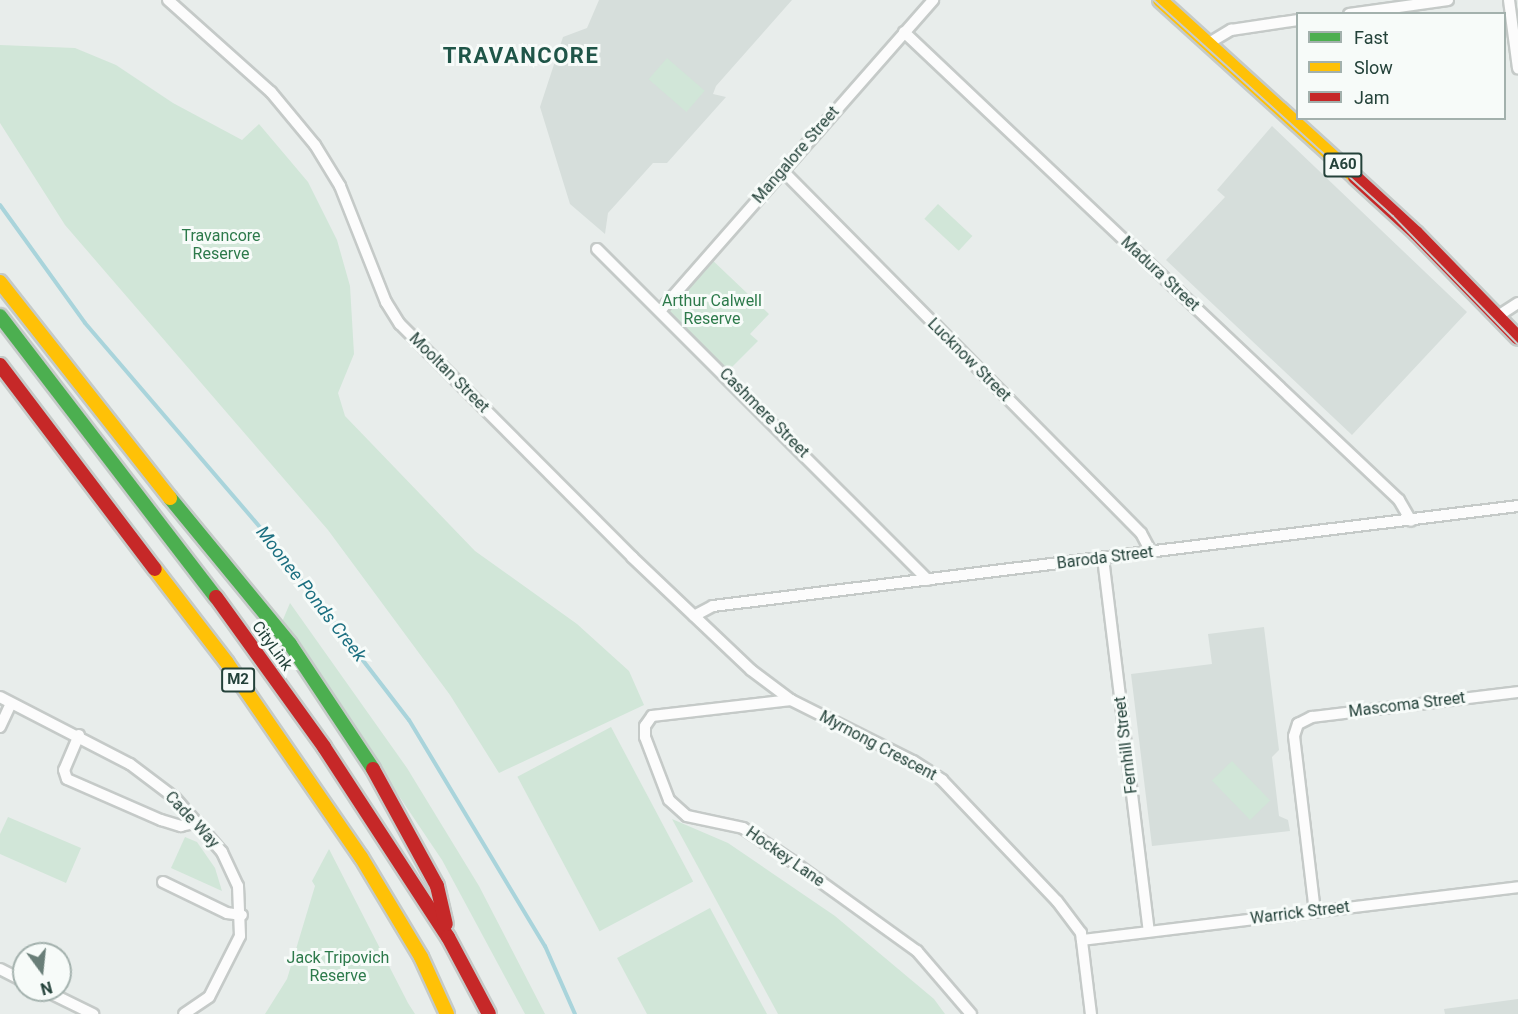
<!DOCTYPE html>
<html>
<head>
<meta charset="utf-8">
<style>
  body { margin:0 }
  #map { position:relative; width:1518px; height:1014px; overflow:hidden; background:#e8edeb; font-family:Roboto,sans-serif }
  div>[style] { position:absolute }
  .built>* { inset:0; background:#d6dedb }
  .green>* { inset:0; background:#d1e6d8; transform-origin:0 0 }
  .stream>* { height:4px; margin:-2px; padding:0 2px; transform-origin:2px; border-radius:2px; background:#a9d4db }
  .roads { filter:drop-shadow(2px 0 #c5cac8) drop-shadow(-2px 0 #c5cac8) drop-shadow(0 2px #c5cac8) drop-shadow(0 -2px #c5cac8) }
  .street>* { height:10px; margin:-5px; padding:0 5px; transform-origin:5px; border-radius:5px; background:#fcfcfc }
  .fast>* { height:14px; margin:-7px; padding:0 7px; transform-origin:7px; border-radius:7px; background:#4caf50 }
  .slow>* { height:14px; margin:-7px; padding:0 7px; transform-origin:7px; border-radius:7px; background:#ffc107 }
  .jam>* { height:14px; margin:-7px; padding:0 7px; transform-origin:7px; border-radius:7px; background:#c62828 }
  .tram>* { height:1.5px; margin:-0.75px; padding:0 0.75px; transform-origin:0.75px; border-radius:0.75px; background:#c9cdcc }
  span { translate:-50% -50%; white-space:nowrap; text-align:center; line-height:1.15; -webkit-text-stroke:6px #f7fbf9; paint-order:stroke }
  .shield-label span { padding:2px 4px; background:#f7fbf9; border:2px solid; border-radius:4px; -webkit-text-stroke-width:0 }
  .shield-label { font-size:15px; color:#24423a; font-weight:700 }
  .street-label { font-size:16px; color:#24423a }
  .park-label { font-size:16px; color:#2d7a4b }
  .water-label { font-size:18px; color:#1c6f80; font-style:italic }
  .district-label { font-size:22px; color:#1f5548; font-weight:700; letter-spacing:1.5px }
  .legend { position:absolute; left:1296px; top:12px; width:210px; height:108px; box-sizing:border-box; background:#f7fbf9; border:2px solid #a3b1ad; margin:0; padding:8px 10px; list-style:none; font-size:18px; color:#24423a }
  .legend li { display:flex; align-items:center; gap:12px; height:30px }
  .legend b { width:30px; border:2px solid #a3b1ad }
  .north { position:absolute; left:12px; top:942px; width:60px; height:60px; box-sizing:border-box; background:#f7fbf9; border:2px solid #a3b1ad; border-radius:50%; rotate:165deg; font-size:16px; font-weight:700; line-height:24px; text-align:center; color:#24423a }
  .north::after { content:''; display:block; margin:auto; width:21px; height:27px; background:#697e78; clip-path:polygon(50% 0,100% 100%,50% 72%,0 100%) }
</style>
</head>
<body>
<div id="map">
  <div class="built">
    <div style="clip-path:polygon(599px 0,792px 0,716px 86px,713px 94px,726px 97px,667px 163px,653px 163px,608px 213px,605px 234px,570px 204px,540px 107px,563px 37px,587px 28px)"></div>
    <div style="clip-path:polygon(1272px 126px,1467px 312px,1352px 435px,1166px 260px,1225px 197px,1217px 190px)"></div>
    <div style="clip-path:polygon(1264px 627px,1279px 750px,1272px 757px,1279px 816px,1288px 820px,1290px 831px,1152px 846px,1131px 674px,1212px 664px,1208px 634px)"></div>
    <div style="clip-path:polygon(1518px 999px,1518px 1014px,1445px 1014px,1444px 1009px)"></div>
  </div>
  <div class="green">
    <div style="clip-path:polygon(0 45px,75px 48px,116px 65px,173px 103px,242px 140px,259px 124px,308px 182px,337px 240px,350px 286px,354px 354px,338px 393px,345px 416px,475px 551px,577px 624px,629px 671px,644px 705px,499px 773px,450px 695px,328px 530px,65px 225px,0 123px)"></div>
    <div style="left:667px;top:58px;width:50px;height:28px;rotate:41deg"></div>
    <div style="left:938px;top:204px;width:47px;height:20px;rotate:43deg"></div>
    <div style="clip-path:polygon(708px 256px,769px 314px,750px 334px,758px 341px,725px 374px,660px 311px)"></div>
    <div style="clip-path:polygon(290px 603px,407px 768px,479px 886px,545px 1014px,525px 1014px,442px 860px,282px 622px)"></div>
    <div style="left:611px;top:727px;width:175px;height:106px;rotate:62deg"></div>
    <div style="left:1232px;top:761px;width:55px;height:28px;rotate:46deg"></div>
    <div style="clip-path:polygon(8px 817px,81px 848px,66px 883px,0 854px,0 834px)"></div>
    <div style="clip-path:polygon(672px 819px,728px 843px,835px 916px,934px 999px,945px 1014px,778px 1014px)"></div>
    <div style="clip-path:polygon(185px 837px,197px 842px,215px 868px,222px 891px,171px 868px)"></div>
    <div style="clip-path:polygon(329px 849px,408px 1003px,415px 1014px,265px 1014px,287px 979px,315px 886px,312px 881px)"></div>
    <div style="clip-path:polygon(710px 908px,767px 1014px,647px 1014px,617px 958px)"></div>
  </div>
  <div class="stream">
    <div style="left:0;top:205px;width:145px;rotate:54.2deg"></div>
    <div style="left:85px;top:323px;width:270px;rotate:49.4deg"></div>
    <div style="left:261px;top:528px;width:242px;rotate:52.4deg"></div>
    <div style="left:409px;top:720px;width:264px;rotate:59deg"></div>
    <div style="left:545px;top:946px;width:74px;rotate:66.2deg"></div>
  </div>
  <div class="roads">
    <div class="street">
      <div style="left:168px;top:0;width:138px;rotate:41.8deg"></div>
      <div style="left:271px;top:92px;width:69px;rotate:50.3deg"></div>
      <div style="left:315px;top:145px;width:48px;rotate:58.6deg"></div>
      <div style="left:340px;top:186px;width:125px;rotate:68.4deg"></div>
      <div style="left:386px;top:302px;width:26px;rotate:58deg"></div>
      <div style="left:400px;top:324px;width:329px;rotate:45.1deg"></div>
      <div style="left:632px;top:557px;width:164px;rotate:43.5deg"></div>
      <div style="left:751px;top:670px;width:50px;rotate:36.9deg"></div>
      <div style="left:791px;top:700px;width:136px;rotate:26.6deg"></div>
      <div style="left:913px;top:761px;width:35px;rotate:33deg"></div>
      <div style="left:942px;top:780px;width:167px;rotate:46.5deg"></div>
      <div style="left:1057px;top:901px;width:40px;rotate:53deg"></div>
      <div style="left:1081px;top:933px;width:82px;rotate:83deg"></div>
      <div style="left:1509px;top:0;width:69px;rotate:82.5deg"></div>
      <div style="left:1349px;top:14px;width:100px;rotate:-8deg"></div>
      <div style="left:904px;top:32px;width:681px;rotate:43.39deg"></div>
      <div style="left:1399px;top:500px;width:24px;rotate:60deg"></div>
      <div style="left:1209px;top:43px;width:26px;rotate:-31deg"></div>
      <div style="left:1231px;top:30px;width:68px;rotate:-8.5deg"></div>
      <div style="left:783px;top:171px;width:509px;rotate:45.32deg"></div>
      <div style="left:1141px;top:533px;width:21px;rotate:62deg"></div>
      <div style="left:597px;top:249px;width:468px;rotate:45deg"></div>
      <div style="left:660px;top:311px;width:414px;rotate:-48.7deg"></div>
      <div style="left:1498px;top:316px;width:24px;rotate:-33deg"></div>
      <div style="left:1103px;top:558px;width:376px;rotate:83deg"></div>
      <div style="left:694px;top:616px;width:21px;rotate:-28deg"></div>
      <div style="left:713px;top:606px;width:811px;rotate:-7.08deg"></div>
      <div style="left:0;top:697px;width:146px;rotate:27.3deg"></div>
      <div style="left:130px;top:764px;width:56px;rotate:37.1deg"></div>
      <div style="left:175px;top:798px;width:72px;rotate:49deg"></div>
      <div style="left:222px;top:852px;width:38px;rotate:65deg"></div>
      <div style="left:238px;top:886px;width:50px;rotate:87.7deg"></div>
      <div style="left:240px;top:936px;width:68px;rotate:116.9deg"></div>
      <div style="left:209px;top:997px;width:30px;rotate:146deg"></div>
      <div style="left:791px;top:700px;width:140px;rotate:173.4deg"></div>
      <div style="left:652px;top:716px;width:12px;rotate:125deg"></div>
      <div style="left:645px;top:726px;width:11px;rotate:90deg"></div>
      <div style="left:645px;top:737px;width:67px;rotate:69.1deg"></div>
      <div style="left:669px;top:800px;width:24px;rotate:42deg"></div>
      <div style="left:687px;top:816px;width:57px;rotate:12.1deg"></div>
      <div style="left:743px;top:828px;width:59px;rotate:34deg"></div>
      <div style="left:792px;top:861px;width:154px;rotate:35.8deg"></div>
      <div style="left:917px;top:951px;width:83px;rotate:49.4deg"></div>
      <div style="left:0;top:727px;width:26px;rotate:-65deg"></div>
      <div style="left:79px;top:735px;width:38px;rotate:113deg"></div>
      <div style="left:64px;top:770px;width:9px;rotate:72deg"></div>
      <div style="left:67px;top:779px;width:103px;rotate:23.6deg"></div>
      <div style="left:161px;top:820px;width:21px;rotate:17deg"></div>
      <div style="left:181px;top:826px;width:17px;rotate:-13deg"></div>
      <div style="left:163px;top:882px;width:71px;rotate:25.8deg"></div>
      <div style="left:227px;top:913px;width:15px;rotate:8deg"></div>
      <div style="left:1315px;top:912px;width:177px;rotate:-96.8deg"></div>
      <div style="left:1294px;top:736px;width:13px;rotate:-72deg"></div>
      <div style="left:1298px;top:724px;width:16px;rotate:-27deg"></div>
      <div style="left:1312px;top:717px;width:208px;rotate:-6.9deg"></div>
      <div style="left:1082px;top:940px;width:439px;rotate:-6.9deg"></div>
      <div style="left:0;top:969px;width:27px;rotate:27deg"></div>
      <div style="left:44px;top:990px;width:55px;rotate:26.1deg"></div>
    </div>
    <div class="fast">
      <div style="left:0;top:316px;width:354px;rotate:52.5deg"></div>
      <div style="left:170px;top:498px;width:189px;rotate:50.6deg"></div>
      <div style="left:290px;top:644px;width:150px;rotate:56.4deg"></div>
    </div>
    <div class="slow">
      <div style="left:1160px;top:0;width:263px;rotate:42.2deg"></div>
      <div style="left:0;top:282px;width:275px;rotate:51.8deg"></div>
      <div style="left:155px;top:569px;width:118px;rotate:52.5deg"></div>
      <div style="left:227px;top:663px;width:236px;rotate:55.4deg"></div>
      <div style="left:361px;top:857px;width:117px;rotate:59deg"></div>
      <div style="left:421px;top:957px;width:63px;rotate:65.5deg"></div>
    </div>
    <div class="jam">
      <div style="left:1355px;top:177px;width:83px;rotate:42.6deg"></div>
      <div style="left:1416px;top:233px;width:146px;rotate:45.8deg"></div>
      <div style="left:0;top:365px;width:256px;rotate:52.8deg"></div>
      <div style="left:216px;top:597px;width:185px;rotate:54.2deg"></div>
      <div style="left:324px;top:747px;width:227px;rotate:56.9deg"></div>
      <div style="left:448px;top:937px;width:87px;rotate:62deg"></div>
      <div style="left:373px;top:769px;width:133px;rotate:61.3deg"></div>
      <div style="left:437px;top:886px;width:39px;rotate:77deg"></div>
    </div>
  </div>
  <div class="tram">
    <div style="left:1154px;top:0;width:322px;rotate:42.1deg"></div>
    <div style="left:1393px;top:216px;width:179px;rotate:45.7deg"></div>
  </div>
  <div class="shield-label">
    <span style="left:1343px;top:165px">A60</span>
    <span style="left:238px;top:680px">M2</span>
  </div>
  <div class="street-label">
    <span style="left:796px;top:155px;rotate:-49deg">Mangalore Street</span>
    <span style="left:1160px;top:274px;rotate:43deg">Madura Street</span>
    <span style="left:969px;top:360px;rotate:45deg">Lucknow Street</span>
    <span style="left:449px;top:373px;rotate:45deg">Mooltan Street</span>
    <span style="left:764px;top:413px;rotate:45deg">Cashmere Street</span>
    <span style="left:1105px;top:558px;rotate:-7deg">Baroda Street</span>
    <span style="left:272px;top:646px;rotate:54deg">CityLink</span>
    <span style="left:1407px;top:705px;rotate:-7deg">Mascoma Street</span>
    <span style="left:1126px;top:745px;rotate:-97deg">Fernhill Street</span>
    <span style="left:878px;top:746px;rotate:28deg">Myrnong Crescent</span>
    <span style="left:192px;top:820px;rotate:47deg">Cade Way</span>
    <span style="left:785px;top:857px;rotate:35deg">Hockey Lane</span>
    <span style="left:1300px;top:913px;rotate:-7deg">Warrick Street</span>
  </div>
  <div class="park-label">
    <span style="left:221px;top:245px">Travancore<br>Reserve</span>
    <span style="left:712px;top:310px">Arthur Calwell<br>Reserve</span>
    <span style="left:338px;top:967px">Jack Tripovich<br>Reserve</span>
  </div>
  <div class="water-label">
    <span style="left:311px;top:594px;rotate:52deg">Moonee Ponds Creek</span>
  </div>
  <div class="district-label">
    <span style="left:521px;top:56px">TRAVANCORE</span>
  </div>
  <ul class="legend">
  <li><b style="height:8px;background:#4caf50"></b>Fast</li>
  <li><b style="height:8px;background:#ffc107"></b>Slow</li>
  <li><b style="height:8px;background:#c62828"></b>Jam</li>
  </ul>
  <div class="north">N</div>
</div>
</body>
</html>
